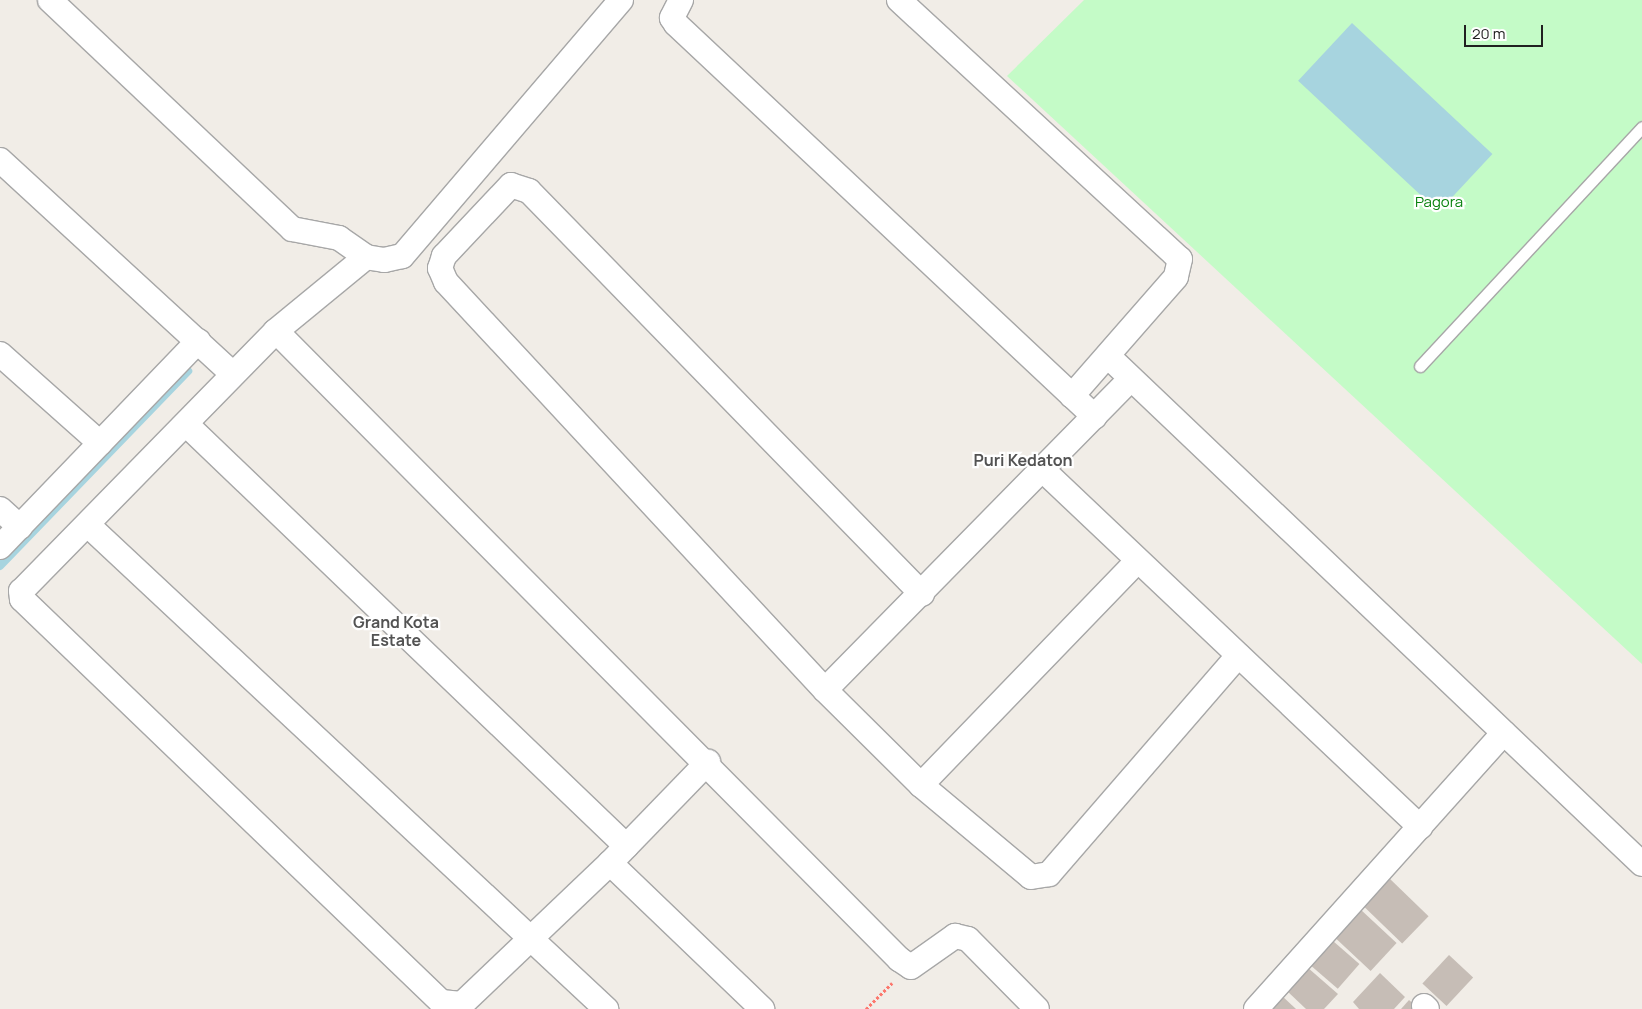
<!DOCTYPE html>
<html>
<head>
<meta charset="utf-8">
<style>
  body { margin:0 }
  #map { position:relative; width:1642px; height:1009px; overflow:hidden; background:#f1ede7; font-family:Manrope,sans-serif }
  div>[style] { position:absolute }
  .park>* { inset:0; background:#c4fbc7 }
  .water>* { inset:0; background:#a7d4df; transform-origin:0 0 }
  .stream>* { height:8px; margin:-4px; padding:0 4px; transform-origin:4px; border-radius:4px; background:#a7d4df }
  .building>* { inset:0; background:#c6bdb6; transform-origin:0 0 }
  .path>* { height:3px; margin-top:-1.5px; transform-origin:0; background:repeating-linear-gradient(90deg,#fc776d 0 2.5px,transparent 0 5px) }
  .roads { filter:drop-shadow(1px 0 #a7a7a7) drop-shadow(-1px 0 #a7a7a7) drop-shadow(0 1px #a7a7a7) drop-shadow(0 -1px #a7a7a7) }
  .lane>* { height:11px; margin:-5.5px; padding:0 5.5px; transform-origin:5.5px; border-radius:5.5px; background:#fff }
  .street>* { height:24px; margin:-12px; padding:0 12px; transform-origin:12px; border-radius:12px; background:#fff }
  span { translate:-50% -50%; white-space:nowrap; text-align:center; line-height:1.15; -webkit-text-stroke:4.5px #fff; paint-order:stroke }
  .park-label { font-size:15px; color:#0a8310 }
  .neighbourhood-label { font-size:16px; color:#535353; font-weight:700 }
  .scale { position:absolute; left:1464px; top:25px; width:79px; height:22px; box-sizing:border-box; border:2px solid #202020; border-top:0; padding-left:6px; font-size:15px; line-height:18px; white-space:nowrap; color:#202020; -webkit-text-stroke:4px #fff; paint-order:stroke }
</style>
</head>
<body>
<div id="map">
  <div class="park">
    <div style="clip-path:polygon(1084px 0,1642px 0,1642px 664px,1007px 76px)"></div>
  </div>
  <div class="water">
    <div style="left:1352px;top:23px;width:192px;height:79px;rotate:43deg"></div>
  </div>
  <div class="stream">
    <div style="left:0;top:566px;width:271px;rotate:-46deg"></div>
  </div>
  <div class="building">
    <div style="left:1389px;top:878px;width:55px;height:38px;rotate:44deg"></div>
    <div style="left:1360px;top:909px;width:50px;height:38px;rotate:43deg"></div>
    <div style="left:1333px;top:941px;width:35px;height:33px;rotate:41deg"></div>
    <div style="left:1449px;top:955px;width:33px;height:39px;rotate:43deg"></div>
    <div style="clip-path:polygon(1307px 967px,1338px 994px,1324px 1009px,1306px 1009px,1286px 990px)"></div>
    <div style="clip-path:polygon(1380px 973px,1405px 997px,1394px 1009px,1359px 1009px,1353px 1002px)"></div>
    <div style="clip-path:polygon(1281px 995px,1296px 1009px,1268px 1009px)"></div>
    <div style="clip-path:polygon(1409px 1000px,1419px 1009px,1401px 1009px)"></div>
  </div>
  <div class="path">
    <div style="left:866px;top:1009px;width:37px;rotate:-45deg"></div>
  </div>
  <div class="roads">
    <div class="lane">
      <div style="left:1420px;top:366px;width:326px;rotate:-47.1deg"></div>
    </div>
    <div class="street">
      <div style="left:50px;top:0;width:333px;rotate:43.4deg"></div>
      <div style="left:292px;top:229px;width:48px;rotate:10.8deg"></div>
      <div style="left:339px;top:238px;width:33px;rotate:35deg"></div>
      <div style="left:621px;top:0;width:337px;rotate:130.5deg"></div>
      <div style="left:402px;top:256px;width:18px;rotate:167deg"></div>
      <div style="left:384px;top:260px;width:18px;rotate:-171deg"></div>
      <div style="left:366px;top:257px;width:117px;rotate:140.6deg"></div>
      <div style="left:276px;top:331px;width:364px;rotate:134.4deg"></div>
      <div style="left:21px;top:591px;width:8px;rotate:83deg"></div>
      <div style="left:22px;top:599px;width:581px;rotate:43.88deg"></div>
      <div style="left:441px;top:1002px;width:21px;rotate:5deg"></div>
      <div style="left:462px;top:1004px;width:204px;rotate:-43.6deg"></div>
      <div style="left:610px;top:863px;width:141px;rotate:-45.9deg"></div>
      <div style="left:681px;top:0;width:20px;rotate:117deg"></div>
      <div style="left:672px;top:18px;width:7px;rotate:56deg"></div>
      <div style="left:676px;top:24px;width:574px;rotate:43.17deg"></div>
      <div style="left:899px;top:0;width:382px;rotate:42.7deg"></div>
      <div style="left:1180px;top:259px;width:18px;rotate:103deg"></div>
      <div style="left:1176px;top:277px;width:158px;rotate:131.2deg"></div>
      <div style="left:0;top:160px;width:316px;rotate:42.6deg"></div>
      <div style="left:276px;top:331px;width:885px;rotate:45.23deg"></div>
      <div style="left:899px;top:959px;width:14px;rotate:34deg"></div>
      <div style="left:911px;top:967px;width:54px;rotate:-35.2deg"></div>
      <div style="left:955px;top:936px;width:13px;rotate:13deg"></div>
      <div style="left:968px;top:939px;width:98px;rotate:45.4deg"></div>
      <div style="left:0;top:354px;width:134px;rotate:41.7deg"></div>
      <div style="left:1110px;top:358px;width:734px;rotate:43.57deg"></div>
      <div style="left:186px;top:424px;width:610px;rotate:43.8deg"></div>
      <div style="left:1044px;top:471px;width:518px;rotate:43.43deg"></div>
      <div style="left:0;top:509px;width:27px;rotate:42deg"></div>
      <div style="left:89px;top:526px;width:708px;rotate:43.05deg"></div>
      <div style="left:0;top:547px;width:286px;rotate:-46.1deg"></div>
      <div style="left:922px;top:594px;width:563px;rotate:-134.28deg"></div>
      <div style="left:529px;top:191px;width:19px;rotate:-162deg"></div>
      <div style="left:511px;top:185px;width:98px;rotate:133.3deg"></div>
      <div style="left:444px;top:256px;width:13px;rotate:108deg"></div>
      <div style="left:440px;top:268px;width:15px;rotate:67deg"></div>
      <div style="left:446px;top:282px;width:557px;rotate:47.11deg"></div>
      <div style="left:825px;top:690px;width:135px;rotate:44.7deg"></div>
      <div style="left:921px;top:785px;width:143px;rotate:39.9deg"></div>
      <div style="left:1031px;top:877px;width:18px;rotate:-9deg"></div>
      <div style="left:1049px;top:874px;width:289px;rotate:-49.1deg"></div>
      <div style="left:825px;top:690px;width:436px;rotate:-45.5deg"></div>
      <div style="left:921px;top:785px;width:311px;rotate:-46deg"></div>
      <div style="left:610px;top:863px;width:211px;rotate:43.8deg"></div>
      <div style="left:1424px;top:1006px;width:4px;rotate:45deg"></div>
      <div style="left:1256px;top:1009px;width:371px;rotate:-48.1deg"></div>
    </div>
  </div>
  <div class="park-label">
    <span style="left:1439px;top:202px">Pagora</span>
  </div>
  <div class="neighbourhood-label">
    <span style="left:1023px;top:460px">Puri Kedaton</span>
    <span style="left:396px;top:631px">Grand Kota<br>Estate</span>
  </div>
  <div class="scale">20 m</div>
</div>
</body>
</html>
